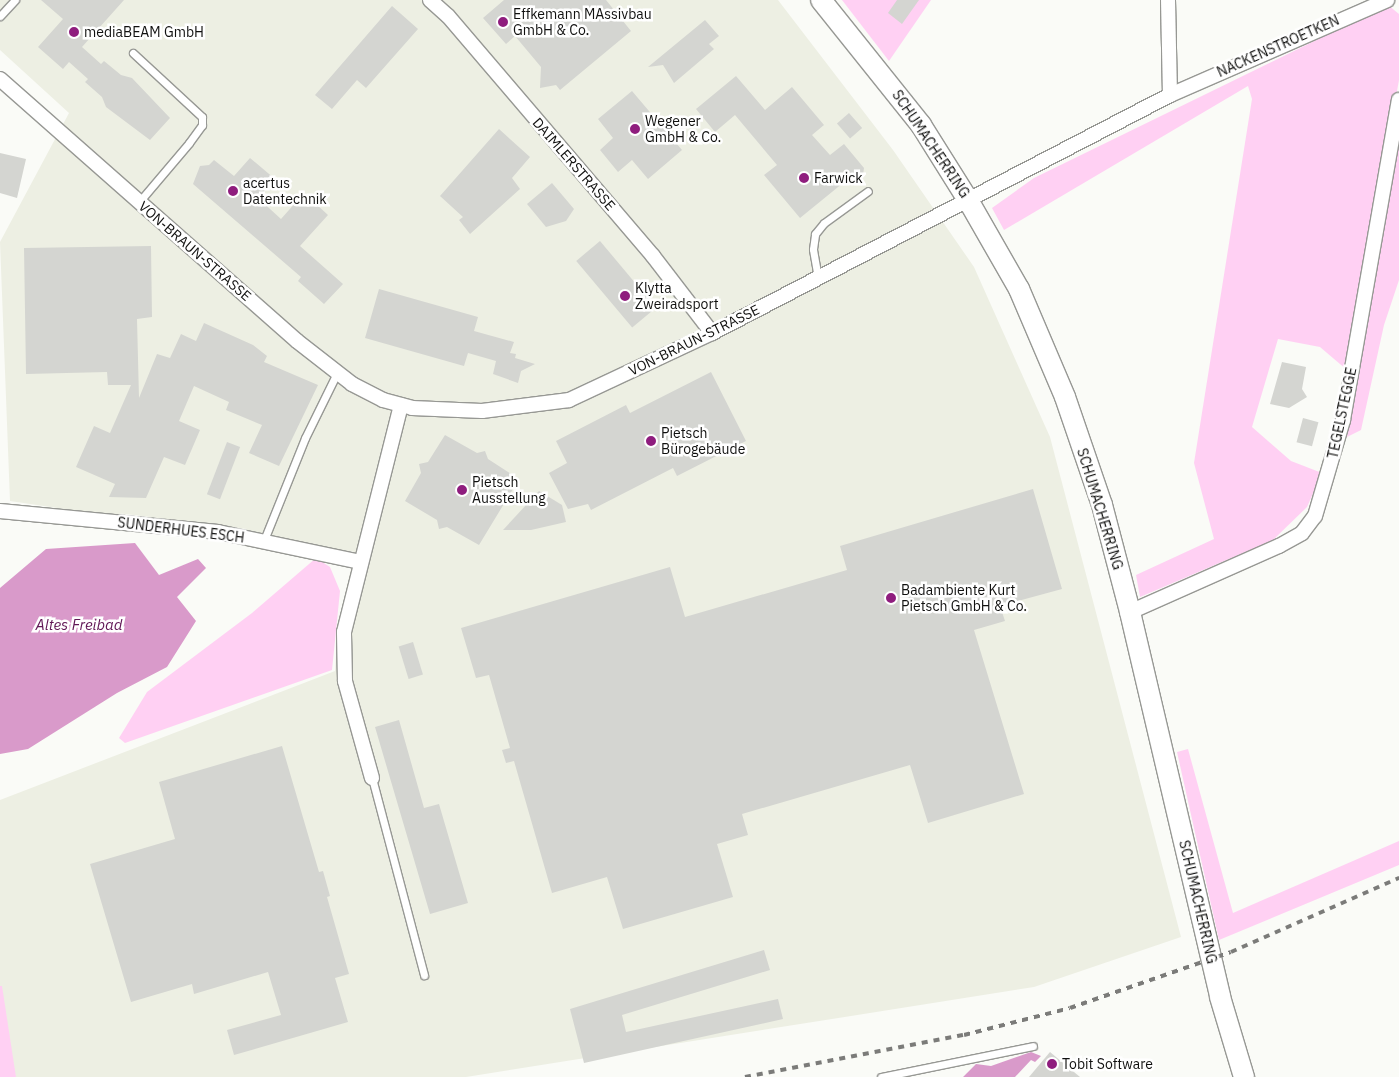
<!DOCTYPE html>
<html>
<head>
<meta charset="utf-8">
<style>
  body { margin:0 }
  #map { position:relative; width:1399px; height:1077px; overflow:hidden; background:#fafbf7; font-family:"IBM Plex Sans",sans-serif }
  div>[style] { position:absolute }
  .built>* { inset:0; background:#edefe3 }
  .green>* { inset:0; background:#ffd0f3 }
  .water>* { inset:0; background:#d99aca }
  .building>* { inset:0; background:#d4d5d1; transform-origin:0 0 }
  .roads { filter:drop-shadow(1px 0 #979894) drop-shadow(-1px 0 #979894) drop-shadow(0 1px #979894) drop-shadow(0 -1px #979894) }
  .lane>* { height:7px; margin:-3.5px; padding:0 3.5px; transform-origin:3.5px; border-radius:3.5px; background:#fff }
  .street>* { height:14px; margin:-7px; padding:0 7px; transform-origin:7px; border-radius:7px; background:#fff }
  .secondary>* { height:20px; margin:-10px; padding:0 10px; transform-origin:10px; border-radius:10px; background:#fff }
  .rail>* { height:4px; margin-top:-2px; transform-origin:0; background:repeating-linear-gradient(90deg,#7b7b79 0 6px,transparent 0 12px) }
  .dots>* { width:14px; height:14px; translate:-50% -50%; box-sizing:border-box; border:2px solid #fff; border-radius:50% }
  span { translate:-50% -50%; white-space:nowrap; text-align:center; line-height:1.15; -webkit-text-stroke:5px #fff; paint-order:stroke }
  .poi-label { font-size:14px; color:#10100f }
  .left { translate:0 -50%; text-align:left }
  .street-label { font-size:14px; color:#10100f }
  .water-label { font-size:15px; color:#611756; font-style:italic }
</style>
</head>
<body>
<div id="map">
  <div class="built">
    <div style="clip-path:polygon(0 0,778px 0,893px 150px,974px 267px,1050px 437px,1181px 937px,1034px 987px,466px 1077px,0 1077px,0 800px,335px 671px,338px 624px,355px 552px,10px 501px,0 242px,69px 113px,0 50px)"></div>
  </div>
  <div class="green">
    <div style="clip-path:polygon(842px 0,931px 0,889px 61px)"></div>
    <div style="clip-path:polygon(1388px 5px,1399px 14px,1399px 80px,1347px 370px,1320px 347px,1278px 339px,1252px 427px,1291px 461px,1322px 473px,1307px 507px,1273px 540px,1140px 597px,1136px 575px,1214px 539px,1194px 463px,1252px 99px,1248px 86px,1004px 230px,992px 208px,1034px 178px)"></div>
    <div style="clip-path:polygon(1399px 141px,1399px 280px,1384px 325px,1361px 430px,1347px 437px)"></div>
    <div style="clip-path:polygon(316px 558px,330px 567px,340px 591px,332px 670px,125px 743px,119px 738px,147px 692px,252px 613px)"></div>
    <div style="clip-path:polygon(1188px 749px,1233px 913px,1399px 841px,1399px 865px,1219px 940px,1177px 752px)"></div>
    <div style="clip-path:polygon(0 986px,2px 986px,16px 1077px,0 1077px)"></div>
  </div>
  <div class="water">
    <div style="clip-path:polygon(135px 543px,159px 575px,198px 559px,206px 568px,177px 597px,196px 621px,167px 667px,117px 693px,28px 749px,0 754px,0 588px,46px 549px)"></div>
    <div style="clip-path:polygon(1031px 1052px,1041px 1056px,1035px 1062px,1031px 1060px,1015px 1077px,963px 1077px,976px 1064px,991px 1066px)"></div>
  </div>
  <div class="building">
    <div style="clip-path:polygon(41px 0,124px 0,82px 47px,101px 64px,104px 61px,121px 75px,132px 78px,170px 118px,150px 140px,106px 107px,102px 97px,85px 82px,88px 79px,69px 62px,63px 69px,38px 47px,63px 19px)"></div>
    <div style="clip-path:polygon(504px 0,606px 0,631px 31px,560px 90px,556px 85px,540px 88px,541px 67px,515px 36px,506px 44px,483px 18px)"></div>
    <div style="clip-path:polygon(897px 0,919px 0,902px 24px,888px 13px)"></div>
    <div style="clip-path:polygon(392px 6px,418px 29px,366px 88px,357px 80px,332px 109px,315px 95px)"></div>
    <div style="clip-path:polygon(705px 20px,719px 36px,709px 44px,714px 49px,674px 83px,663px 65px,648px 67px)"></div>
    <div style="clip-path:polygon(736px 76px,765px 110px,792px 87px,824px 125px,812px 135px,830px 155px,844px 144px,864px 168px,863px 175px,853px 184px,843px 183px,800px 218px,764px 175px,777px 165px,735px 115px,715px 132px,696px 109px)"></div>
    <div style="clip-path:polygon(632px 91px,682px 150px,648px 179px,632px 160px,618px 172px,600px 150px,613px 138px,598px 119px)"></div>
    <div style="left:849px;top:113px;width:20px;height:16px;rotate:49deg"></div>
    <div style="clip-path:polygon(499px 129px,530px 157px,512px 178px,520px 189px,470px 234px,459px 220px,463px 217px,440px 196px)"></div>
    <div style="clip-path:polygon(0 153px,26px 159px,17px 198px,0 193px)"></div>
    <div style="clip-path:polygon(250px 158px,275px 179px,258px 198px,281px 219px,304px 193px,328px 215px,300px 246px,343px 284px,324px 304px,298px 281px,301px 277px,193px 184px,200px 166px,209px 165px,214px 160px,234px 176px)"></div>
    <div style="clip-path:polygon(552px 183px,574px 209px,566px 221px,546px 227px,527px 204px)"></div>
    <div style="left:600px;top:241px;width:87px;height:31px;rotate:50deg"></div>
    <div style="clip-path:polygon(151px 246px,152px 317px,137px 319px,139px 398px,157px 354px,170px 358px,181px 334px,196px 341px,204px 323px,253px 345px,267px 356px,264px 362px,318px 385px,279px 466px,249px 453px,262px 425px,226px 410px,229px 402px,194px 386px,179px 421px,200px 430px,185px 465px,164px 457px,146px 498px,109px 497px,115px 484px,76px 467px,94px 426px,110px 433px,131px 385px,108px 385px,107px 372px,26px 374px,24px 248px)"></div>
    <div style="clip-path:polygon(379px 289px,478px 317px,474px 331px,514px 342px,510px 353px,516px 354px,515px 358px,535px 364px,521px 371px,518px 383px,493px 374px,496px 361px,468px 353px,464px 366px,365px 338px)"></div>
    <div style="clip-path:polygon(1282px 362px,1306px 367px,1302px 389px,1307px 397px,1289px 408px,1270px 404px)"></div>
    <div style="clip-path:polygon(711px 372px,746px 441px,677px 476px,673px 468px,591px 510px,588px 504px,568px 509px,549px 473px,567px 463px,556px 441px,626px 405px,630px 413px)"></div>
    <div style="left:1303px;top:418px;width:16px;height:25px;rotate:15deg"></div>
    <div style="clip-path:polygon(445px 435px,477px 453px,485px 451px,488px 459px,519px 479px,479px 545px,447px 527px,439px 529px,437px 520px,405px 501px,421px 473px,419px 464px,428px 462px)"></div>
    <div style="left:227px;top:442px;width:14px;height:56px;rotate:21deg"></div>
    <div style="clip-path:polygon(1033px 489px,1062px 589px,1000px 606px,1005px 621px,974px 630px,1024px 794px,928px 823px,910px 765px,742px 814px,748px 835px,717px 844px,733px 897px,623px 929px,607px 877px,552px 893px,514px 761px,506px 763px,502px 750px,510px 748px,489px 675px,476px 678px,461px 628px,670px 567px,685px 617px,847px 570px,840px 546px)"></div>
    <div style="clip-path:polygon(539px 491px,562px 505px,566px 522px,531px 530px,503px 530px)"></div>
    <div style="left:413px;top:642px;width:34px;height:15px;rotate:73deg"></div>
    <div style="clip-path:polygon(399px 720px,424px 808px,439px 804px,468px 903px,430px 914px,375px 727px)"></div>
    <div style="clip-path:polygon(282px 746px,319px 872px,323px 871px,330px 896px,327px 897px,349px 974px,335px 978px,348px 1022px,234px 1055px,227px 1030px,281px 1015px,268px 972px,194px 994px,192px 984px,131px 1002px,90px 864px,175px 839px,159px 782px)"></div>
    <div style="clip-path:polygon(764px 950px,770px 970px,622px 1015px,626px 1032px,778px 999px,783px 1019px,584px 1063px,570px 1009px)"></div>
    <div style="clip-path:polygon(1050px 1052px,1080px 1077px,1029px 1077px)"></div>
  </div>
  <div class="roads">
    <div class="lane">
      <div style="left:0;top:16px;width:22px;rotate:-47deg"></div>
      <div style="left:133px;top:53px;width:94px;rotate:42.8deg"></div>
      <div style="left:202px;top:117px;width:8px;rotate:90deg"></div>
      <div style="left:202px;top:125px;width:22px;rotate:126deg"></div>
      <div style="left:189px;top:143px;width:77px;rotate:130.3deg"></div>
      <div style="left:818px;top:278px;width:29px;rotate:-100deg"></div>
      <div style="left:813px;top:249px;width:15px;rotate:-82deg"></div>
      <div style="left:815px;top:234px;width:14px;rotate:-51deg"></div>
      <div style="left:824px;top:223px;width:54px;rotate:-36deg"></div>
      <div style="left:264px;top:540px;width:110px;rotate:-68.1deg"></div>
      <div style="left:305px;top:438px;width:72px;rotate:-63.8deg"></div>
      <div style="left:372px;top:778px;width:204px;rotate:75.2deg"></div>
      <div style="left:881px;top:1077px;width:155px;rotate:-11.5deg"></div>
    </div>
    <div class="street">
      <div style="left:430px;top:0;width:24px;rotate:42deg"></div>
      <div style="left:448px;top:16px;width:316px;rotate:49.5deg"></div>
      <div style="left:653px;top:256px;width:97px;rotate:52.5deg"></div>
      <div style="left:1168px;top:0;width:95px;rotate:88.8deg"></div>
      <div style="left:0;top:79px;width:396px;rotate:41.4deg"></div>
      <div style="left:297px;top:341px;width:70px;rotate:38deg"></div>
      <div style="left:352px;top:384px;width:35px;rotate:27deg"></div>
      <div style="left:383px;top:400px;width:30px;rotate:15deg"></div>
      <div style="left:412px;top:408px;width:70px;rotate:2.5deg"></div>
      <div style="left:482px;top:411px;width:88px;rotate:-7.2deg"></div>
      <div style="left:569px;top:400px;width:158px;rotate:-25.1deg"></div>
      <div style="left:712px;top:333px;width:516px;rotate:-27.46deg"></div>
      <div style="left:1170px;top:95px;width:237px;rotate:-23.6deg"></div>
      <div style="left:0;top:511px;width:219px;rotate:5.5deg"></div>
      <div style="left:218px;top:532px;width:145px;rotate:11.9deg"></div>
      <div style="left:1130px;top:612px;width:163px;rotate:-23.9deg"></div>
      <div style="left:1279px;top:546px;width:26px;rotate:-29deg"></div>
      <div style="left:1302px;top:533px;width:21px;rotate:-53deg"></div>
      <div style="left:1315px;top:516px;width:100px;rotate:-73.7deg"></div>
      <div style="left:1343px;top:420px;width:325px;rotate:-80.1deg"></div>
      <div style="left:372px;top:778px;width:101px;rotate:-105.6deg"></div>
      <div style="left:345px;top:681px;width:49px;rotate:-91.2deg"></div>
      <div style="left:344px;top:632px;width:234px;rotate:-75.9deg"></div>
    </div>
    <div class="secondary">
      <div style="left:821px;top:0;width:160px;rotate:51.3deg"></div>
      <div style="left:921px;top:125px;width:89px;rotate:57.9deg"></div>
      <div style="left:968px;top:200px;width:103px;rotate:60.2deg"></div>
      <div style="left:1019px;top:289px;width:117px;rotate:66.9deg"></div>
      <div style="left:1065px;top:397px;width:114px;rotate:71.1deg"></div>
      <div style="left:1102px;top:505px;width:111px;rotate:75.3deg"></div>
      <div style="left:1130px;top:612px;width:395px;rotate:76.8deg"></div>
      <div style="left:1220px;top:997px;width:84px;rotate:73.3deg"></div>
    </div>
  </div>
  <div class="rail">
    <div style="left:745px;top:1077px;width:223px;rotate:-10.9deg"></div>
    <div style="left:964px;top:1035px;width:109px;rotate:-14.3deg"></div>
    <div style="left:1070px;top:1008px;width:170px;rotate:-19.2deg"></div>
    <div style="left:1231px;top:952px;width:184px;rotate:-23.8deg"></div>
  </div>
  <div class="dots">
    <div style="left:503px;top:22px;background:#8f1d7e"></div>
    <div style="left:74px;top:32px;background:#8f1d7e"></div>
    <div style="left:635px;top:129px;background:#8f1d7e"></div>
    <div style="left:804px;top:178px;background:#8f1d7e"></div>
    <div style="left:233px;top:191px;background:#8f1d7e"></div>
    <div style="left:625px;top:296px;background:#8f1d7e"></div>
    <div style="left:651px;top:441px;background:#8f1d7e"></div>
    <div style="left:462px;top:490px;background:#8f1d7e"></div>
    <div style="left:891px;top:598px;background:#8f1d7e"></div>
    <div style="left:1052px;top:1064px;background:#8f1d7e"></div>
  </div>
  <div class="poi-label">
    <span class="left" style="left:513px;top:22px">Effkemann MAssivbau<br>GmbH &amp; Co.</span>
    <span class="left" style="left:84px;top:32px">mediaBEAM GmbH</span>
    <span class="left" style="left:645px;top:129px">Wegener<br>GmbH &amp; Co.</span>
    <span class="left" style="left:814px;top:178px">Farwick</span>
    <span class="left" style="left:243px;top:191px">acertus<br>Datentechnik</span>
    <span class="left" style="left:635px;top:296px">Klytta<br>Zweiradsport</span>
    <span class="left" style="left:661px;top:441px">Pietsch<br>Bürogebäude</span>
    <span class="left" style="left:472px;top:490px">Pietsch<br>Ausstellung</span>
    <span class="left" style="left:901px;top:598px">Badambiente Kurt<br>Pietsch GmbH &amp; Co.</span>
    <span class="left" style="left:1062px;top:1064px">Tobit Software</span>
  </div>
  <div class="street-label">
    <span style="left:1278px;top:46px;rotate:-24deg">NACKENSTROETKEN</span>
    <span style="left:931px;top:144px;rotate:56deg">SCHUMACHERRING</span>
    <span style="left:574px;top:164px;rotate:49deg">DAIMLERSTRASSE</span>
    <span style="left:195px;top:251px;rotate:41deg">VON-BRAUN-STRASSE</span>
    <span style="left:694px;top:340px;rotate:-26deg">VON-BRAUN-STRASSE</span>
    <span style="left:1342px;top:413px;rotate:-78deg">TEGELSTEGGE</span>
    <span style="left:1100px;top:509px;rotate:73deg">SCHUMACHERRING</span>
    <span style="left:181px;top:530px;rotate:7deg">SUNDERHUES ESCH</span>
    <span style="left:1198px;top:902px;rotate:77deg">SCHUMACHERRING</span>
  </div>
  <div class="water-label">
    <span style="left:79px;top:625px">Altes Freibad</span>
  </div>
</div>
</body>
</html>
